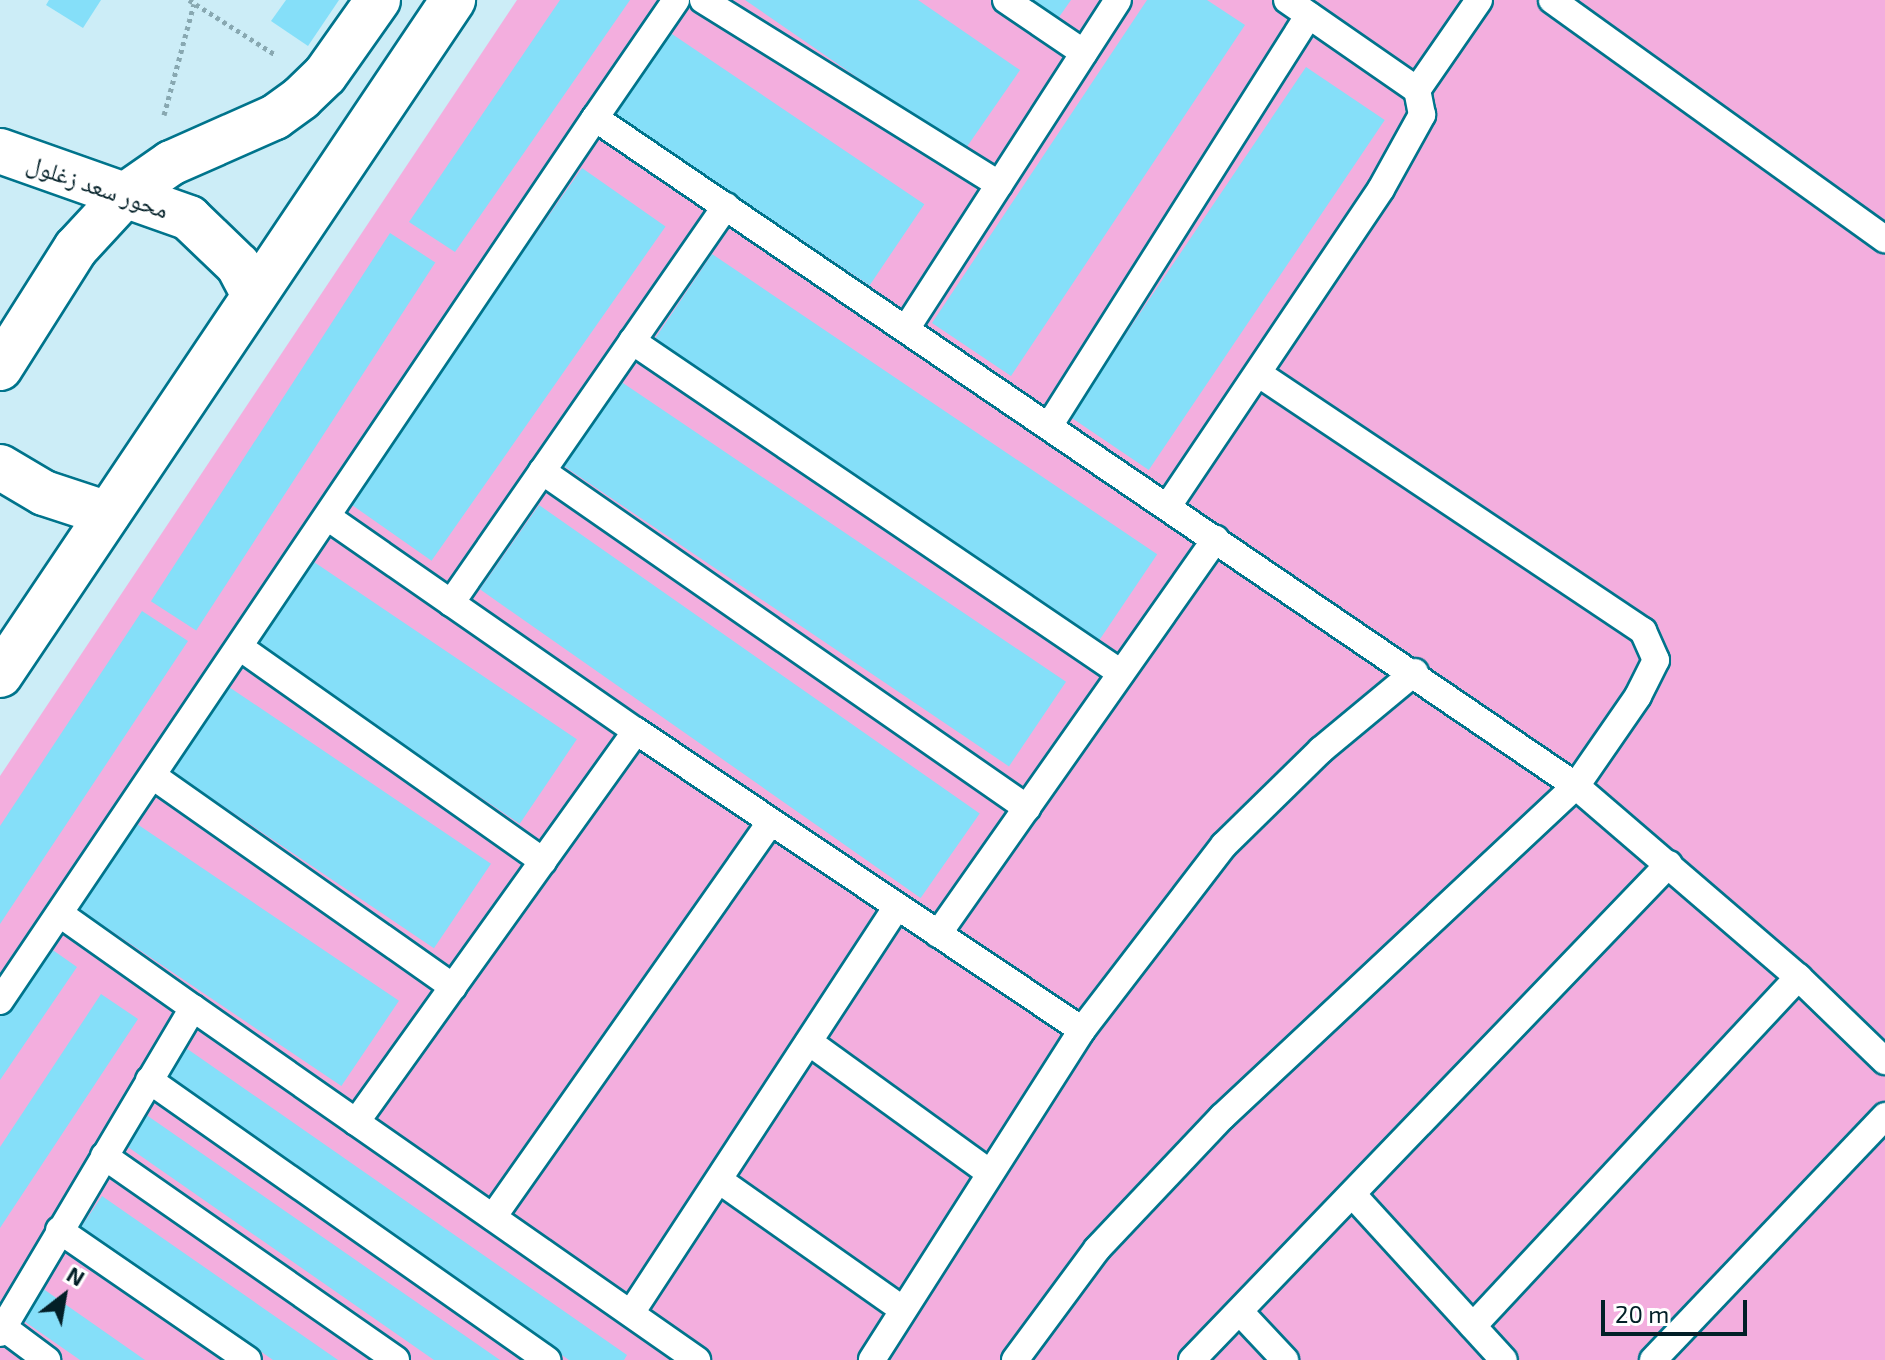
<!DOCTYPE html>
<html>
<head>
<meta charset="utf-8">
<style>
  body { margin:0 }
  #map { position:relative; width:1885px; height:1360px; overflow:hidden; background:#ccedf7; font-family:"Exo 2","Noto Naskh Arabic",sans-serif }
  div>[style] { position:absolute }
  .green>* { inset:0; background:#f3aede }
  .building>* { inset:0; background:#85dff9; transform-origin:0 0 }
  .path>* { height:5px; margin-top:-2.5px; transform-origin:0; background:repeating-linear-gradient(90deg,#88a8b1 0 4px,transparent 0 8px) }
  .roads { filter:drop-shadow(2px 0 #00748c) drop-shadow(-2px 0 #00748c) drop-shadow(0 2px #00748c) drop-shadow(0 -2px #00748c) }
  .lane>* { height:26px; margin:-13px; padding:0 13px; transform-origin:13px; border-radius:13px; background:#fff }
  .secondary>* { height:44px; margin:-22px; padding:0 22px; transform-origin:22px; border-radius:22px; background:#fff }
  span { translate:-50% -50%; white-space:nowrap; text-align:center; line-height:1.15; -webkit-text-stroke:7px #fff; paint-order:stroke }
  .street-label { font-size:24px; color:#021f27 }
  .north { position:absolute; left:24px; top:1256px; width:80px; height:80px; -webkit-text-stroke:6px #fff; paint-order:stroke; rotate:31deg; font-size:22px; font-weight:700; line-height:32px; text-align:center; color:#021f27 }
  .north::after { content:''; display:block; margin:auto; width:28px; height:36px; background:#021f27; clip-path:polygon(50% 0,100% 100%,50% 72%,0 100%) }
  .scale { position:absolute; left:1601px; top:1300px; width:146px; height:36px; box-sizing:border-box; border:4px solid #021f27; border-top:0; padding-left:10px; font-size:24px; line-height:28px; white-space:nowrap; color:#021f27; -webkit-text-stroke:6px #fff; paint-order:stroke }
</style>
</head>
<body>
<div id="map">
  <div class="green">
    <div style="clip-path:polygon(517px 0,1885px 0,1885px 1360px,0 1360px,0 776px)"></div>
  </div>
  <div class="building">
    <div style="clip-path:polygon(49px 0,101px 0,83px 28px,46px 5px)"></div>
    <div style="clip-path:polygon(286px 0,339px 0,308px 46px,271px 21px)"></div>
    <div style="clip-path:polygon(560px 0,630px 0,455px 252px,409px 222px)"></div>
    <div style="clip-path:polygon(745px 0,918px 0,1020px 70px,964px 151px)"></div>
    <div style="clip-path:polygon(1028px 0,1071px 0,1057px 20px)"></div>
    <div style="clip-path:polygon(1147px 0,1207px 0,1245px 25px,1011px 376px,932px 323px)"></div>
    <div style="left:669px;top:32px;width:308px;height:98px;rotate:34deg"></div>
    <div style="left:1306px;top:67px;width:95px;height:422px;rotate:34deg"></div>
    <div style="left:582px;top:168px;width:102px;height:408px;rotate:35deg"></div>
    <div style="left:390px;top:233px;width:54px;height:439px;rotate:33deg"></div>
    <div style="left:712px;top:254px;width:537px;height:103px;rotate:34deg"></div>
    <div style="left:620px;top:381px;width:538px;height:102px;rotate:34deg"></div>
    <div style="left:539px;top:505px;width:538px;height:103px;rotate:35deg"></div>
    <div style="left:314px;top:562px;width:317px;height:102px;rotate:34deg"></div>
    <div style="clip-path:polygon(142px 611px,188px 641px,0 924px,0 826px)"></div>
    <div style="left:229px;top:687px;width:316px;height:102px;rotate:34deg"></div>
    <div style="left:137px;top:824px;width:316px;height:103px;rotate:34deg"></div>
    <div style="clip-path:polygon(47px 946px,77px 967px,0 1080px,0 1015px)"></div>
    <div style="clip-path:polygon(101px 994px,138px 1019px,0 1228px,0 1147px)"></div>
    <div style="clip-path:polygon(186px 1048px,627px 1355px,624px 1360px,569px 1360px,164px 1079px)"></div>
    <div style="clip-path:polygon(145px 1114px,500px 1360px,434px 1360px,125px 1145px)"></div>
    <div style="clip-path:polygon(102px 1196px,338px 1360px,273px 1360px,81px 1227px)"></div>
    <div style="clip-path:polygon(42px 1288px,145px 1360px,80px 1360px,21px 1319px)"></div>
  </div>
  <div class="path">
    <div style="left:189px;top:0;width:103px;rotate:32.3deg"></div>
    <div style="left:164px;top:115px;width:115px;rotate:-74.9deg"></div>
  </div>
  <div class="roads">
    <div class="lane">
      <div style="left:703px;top:0;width:349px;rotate:31.9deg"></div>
      <div style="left:1006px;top:0;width:94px;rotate:34.2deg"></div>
      <div style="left:1552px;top:0;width:410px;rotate:35.7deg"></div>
      <div style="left:1417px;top:90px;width:109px;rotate:-55.4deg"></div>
      <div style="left:595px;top:118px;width:143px;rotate:-55.5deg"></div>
      <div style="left:906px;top:329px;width:391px;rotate:-57.2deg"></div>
      <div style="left:632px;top:341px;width:591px;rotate:34.17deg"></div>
      <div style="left:1049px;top:426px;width:486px;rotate:-57.7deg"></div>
      <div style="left:542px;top:471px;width:591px;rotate:34.79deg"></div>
      <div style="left:1168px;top:506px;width:382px;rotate:-56.1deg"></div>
      <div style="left:1381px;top:189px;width:85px;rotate:-61deg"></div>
      <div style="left:1422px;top:115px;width:25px;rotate:-101deg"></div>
      <div style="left:1417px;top:90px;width:158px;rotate:-145.3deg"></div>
      <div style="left:329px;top:518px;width:374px;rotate:34.8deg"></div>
      <div style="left:636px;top:731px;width:481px;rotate:125.6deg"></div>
      <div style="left:451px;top:603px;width:483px;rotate:-55.3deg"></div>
      <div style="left:241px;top:648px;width:370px;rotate:35.2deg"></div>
      <div style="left:636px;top:731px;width:537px;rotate:33.84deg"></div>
      <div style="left:1082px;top:1030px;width:391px;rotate:122.5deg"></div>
      <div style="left:153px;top:776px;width:367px;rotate:35.1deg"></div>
      <div style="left:938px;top:934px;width:483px;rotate:-54.9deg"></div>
      <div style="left:0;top:1001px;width:1065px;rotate:-56.03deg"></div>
      <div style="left:595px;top:118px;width:1187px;rotate:34.25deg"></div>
      <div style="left:1576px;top:786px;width:293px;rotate:40.7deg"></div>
      <div style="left:1798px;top:977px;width:121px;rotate:44deg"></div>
      <div style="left:193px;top:1008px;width:615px;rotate:34.93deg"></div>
      <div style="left:1082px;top:1030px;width:233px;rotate:-52.5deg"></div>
      <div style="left:1224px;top:845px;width:136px;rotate:-44.4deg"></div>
      <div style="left:1321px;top:750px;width:122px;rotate:-39.7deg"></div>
      <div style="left:809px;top:1042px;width:223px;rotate:35.9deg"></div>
      <div style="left:149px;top:1080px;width:487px;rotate:35.1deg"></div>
      <div style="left:104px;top:1156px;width:356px;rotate:34.9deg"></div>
      <div style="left:719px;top:1180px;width:225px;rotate:35.2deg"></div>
      <div style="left:1354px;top:1196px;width:222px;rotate:47.6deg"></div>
      <div style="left:493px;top:1217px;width:483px;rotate:-54.9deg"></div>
      <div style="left:59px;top:1230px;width:229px;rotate:34.5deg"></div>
      <div style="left:1240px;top:1312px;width:66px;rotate:46.8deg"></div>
      <div style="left:631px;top:1313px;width:485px;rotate:-56.8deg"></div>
      <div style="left:0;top:1325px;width:59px;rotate:36.7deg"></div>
      <div style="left:1473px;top:1326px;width:477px;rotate:-47deg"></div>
      <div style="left:0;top:1333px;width:378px;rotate:-59.3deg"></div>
      <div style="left:193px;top:1008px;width:163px;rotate:-144.7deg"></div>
      <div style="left:1015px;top:1360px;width:138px;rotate:-53.5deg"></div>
      <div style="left:1097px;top:1249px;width:182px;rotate:-46.6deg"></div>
      <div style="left:1222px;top:1117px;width:485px;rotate:-43.1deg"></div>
      <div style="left:1576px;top:786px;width:109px;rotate:-55.4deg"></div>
      <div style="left:1638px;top:696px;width:40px;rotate:-63.4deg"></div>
      <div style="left:1656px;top:660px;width:32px;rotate:-114deg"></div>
      <div style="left:1643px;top:631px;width:463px;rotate:-146.2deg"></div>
      <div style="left:1192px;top:1360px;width:688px;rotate:-46.12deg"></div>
      <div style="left:1653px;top:1360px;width:337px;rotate:-46.4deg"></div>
    </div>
    <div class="secondary">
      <div style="left:0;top:151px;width:201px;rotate:19.5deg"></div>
      <div style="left:189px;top:218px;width:68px;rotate:43.8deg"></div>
      <div style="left:238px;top:265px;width:34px;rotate:62deg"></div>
      <div style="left:0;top:368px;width:142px;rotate:-57.7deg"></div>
      <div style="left:76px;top:248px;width:72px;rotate:-47.2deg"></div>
      <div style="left:125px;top:195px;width:56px;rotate:-34.8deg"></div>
      <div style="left:171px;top:163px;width:114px;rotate:-23.9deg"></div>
      <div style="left:275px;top:117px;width:32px;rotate:-36deg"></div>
      <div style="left:301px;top:98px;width:33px;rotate:-44deg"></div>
      <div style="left:325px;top:75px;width:92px;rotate:-54.8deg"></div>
      <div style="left:0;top:467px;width:51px;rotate:30.6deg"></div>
      <div style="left:44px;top:493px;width:67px;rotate:18.2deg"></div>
      <div style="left:0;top:675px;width:813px;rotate:-56.13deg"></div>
    </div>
  </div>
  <div class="street-label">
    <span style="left:98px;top:186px;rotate:19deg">محور سعد زغلول</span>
  </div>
  <div class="north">N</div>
  <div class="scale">20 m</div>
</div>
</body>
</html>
